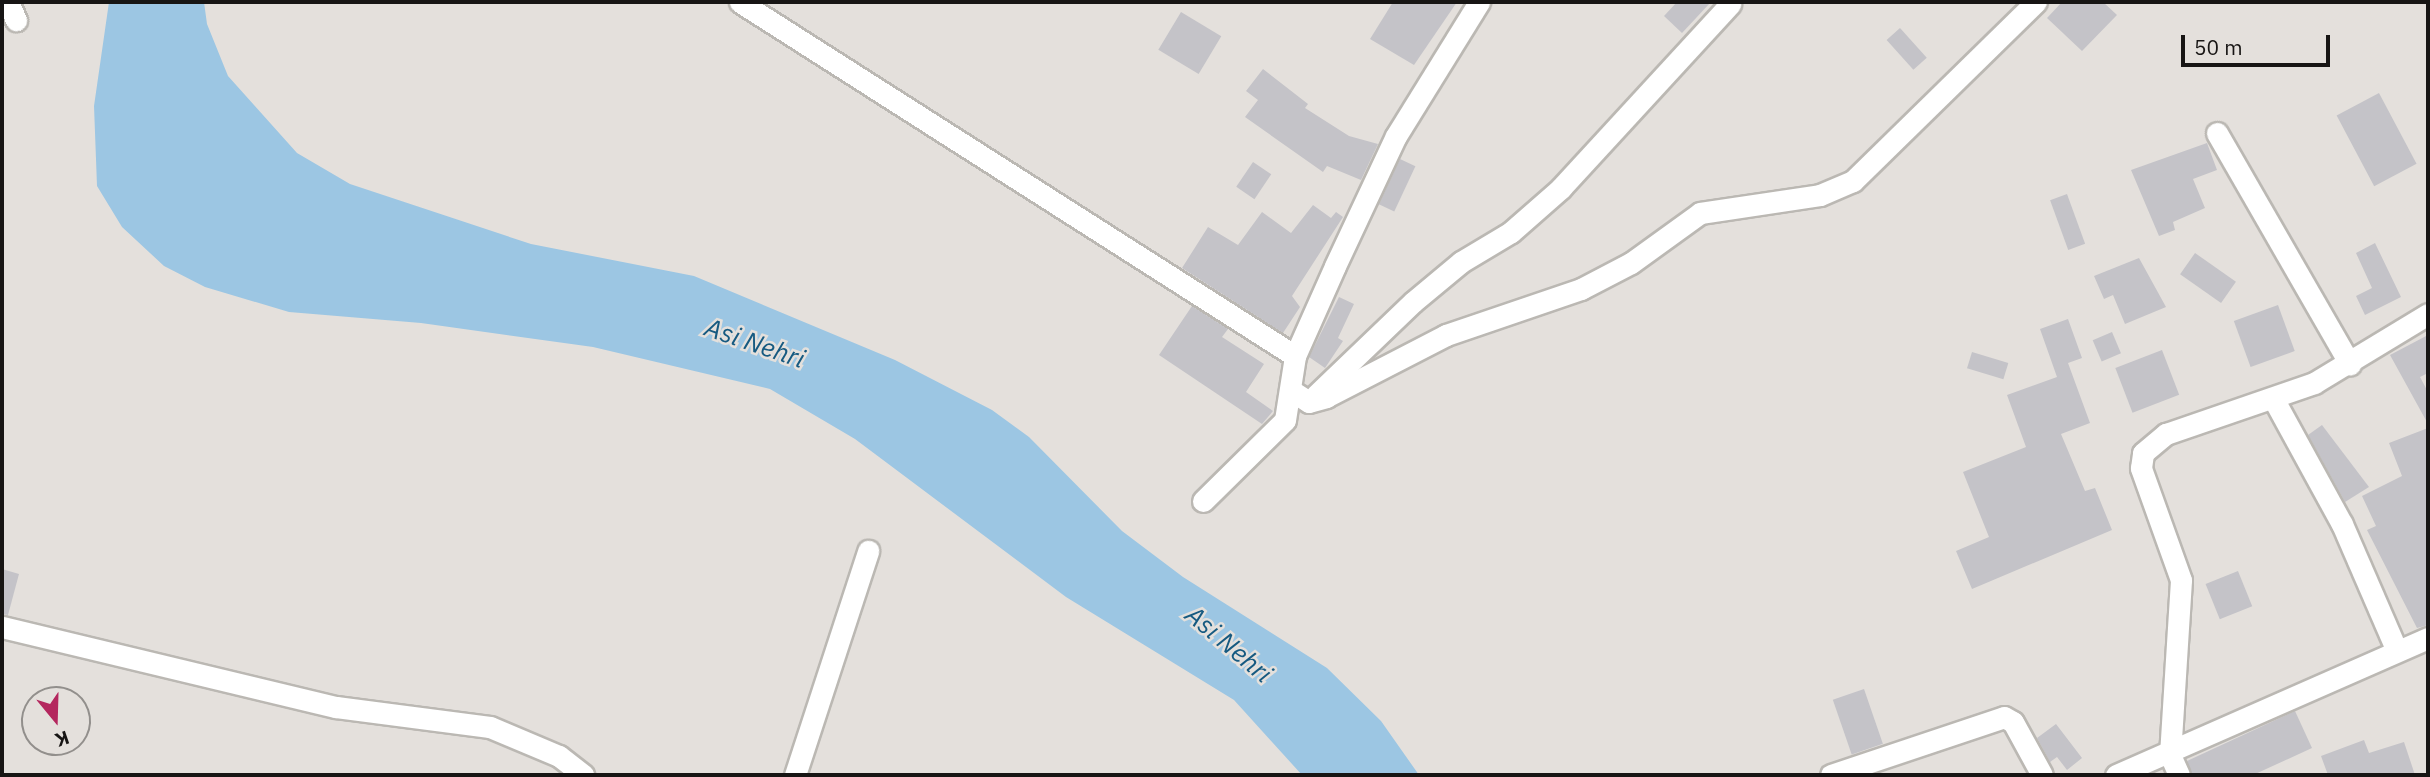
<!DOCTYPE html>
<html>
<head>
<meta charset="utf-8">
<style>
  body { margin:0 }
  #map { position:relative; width:2430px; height:777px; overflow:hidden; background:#e4e0dc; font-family:"IBM Plex Sans",sans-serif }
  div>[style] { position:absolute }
  .water>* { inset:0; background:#9cc6e3 }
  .building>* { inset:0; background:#c4c3c8; transform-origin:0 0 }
  .roads { filter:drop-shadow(2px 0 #bbb8b3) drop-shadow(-2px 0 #bbb8b3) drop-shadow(0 2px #bbb8b3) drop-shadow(0 -2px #bbb8b3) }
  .street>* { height:21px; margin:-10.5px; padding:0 10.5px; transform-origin:10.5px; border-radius:10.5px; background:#fff }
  span { translate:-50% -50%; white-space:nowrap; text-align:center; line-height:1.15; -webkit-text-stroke:5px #e4e0dc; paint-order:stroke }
  .water-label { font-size:26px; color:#165a81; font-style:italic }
  .frame { position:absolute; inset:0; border:4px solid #171514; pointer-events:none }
  .north { position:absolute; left:21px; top:686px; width:70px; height:70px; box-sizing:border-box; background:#e4e0dc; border:2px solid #928f8c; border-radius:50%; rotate:161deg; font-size:19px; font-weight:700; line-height:28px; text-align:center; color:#171514 }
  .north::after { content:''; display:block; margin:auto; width:24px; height:32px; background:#b4275e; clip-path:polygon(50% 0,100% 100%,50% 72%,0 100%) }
  .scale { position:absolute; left:2181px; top:35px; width:149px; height:32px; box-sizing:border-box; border:4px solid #171514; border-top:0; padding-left:9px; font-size:21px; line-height:24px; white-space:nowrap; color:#171514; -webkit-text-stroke:5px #e4e0dc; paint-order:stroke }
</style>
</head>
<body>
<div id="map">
  <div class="water">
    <div style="clip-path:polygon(109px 2px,204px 2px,207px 24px,228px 76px,297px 153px,350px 184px,531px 244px,694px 276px,895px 360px,992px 410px,1029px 437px,1122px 531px,1183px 577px,1327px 668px,1381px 721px,1419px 775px,1302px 775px,1234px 700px,1066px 597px,855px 439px,770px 389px,593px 347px,421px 323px,289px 312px,205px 287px,164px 266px,122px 227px,97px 186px,94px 106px)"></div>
  </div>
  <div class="building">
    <div style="clip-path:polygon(1393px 2px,1457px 2px,1414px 65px,1370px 39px)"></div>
    <div style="clip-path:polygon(1677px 2px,1711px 2px,1682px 33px,1664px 16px)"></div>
    <div style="clip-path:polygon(2062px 2px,2103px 2px,2117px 15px,2082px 51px,2047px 18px)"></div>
    <div style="left:1181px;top:12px;width:47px;height:44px;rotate:31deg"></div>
    <div style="left:1900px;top:28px;width:40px;height:18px;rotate:48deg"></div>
    <div style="clip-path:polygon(1263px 69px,1308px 104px,1305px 108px,1349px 136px,1378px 144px,1361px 180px,1327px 166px,1323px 172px,1245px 117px,1258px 100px,1246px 91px)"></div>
    <div style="left:2379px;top:93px;width:80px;height:48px;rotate:62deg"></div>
    <div style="clip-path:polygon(2207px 143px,2217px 170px,2193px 179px,2205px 208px,2173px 222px,2175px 230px,2159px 236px,2131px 170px)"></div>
    <div style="left:1400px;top:159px;width:17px;height:50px;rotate:25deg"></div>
    <div style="left:1253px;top:162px;width:22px;height:30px;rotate:34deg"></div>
    <div style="left:2067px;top:194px;width:53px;height:18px;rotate:70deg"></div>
    <div style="clip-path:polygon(1313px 205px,1331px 218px,1336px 212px,1343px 217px,1292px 296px,1300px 307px,1283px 333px,1182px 268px,1208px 227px,1238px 245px,1262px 212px,1291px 233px)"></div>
    <div style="clip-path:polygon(2375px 243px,2401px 297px,2365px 315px,2356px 296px,2372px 288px,2356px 253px)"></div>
    <div style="left:2195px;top:253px;width:50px;height:26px;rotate:35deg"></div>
    <div style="clip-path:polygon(2139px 258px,2166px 307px,2125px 324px,2113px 295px,2104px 299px,2094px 276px)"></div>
    <div style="clip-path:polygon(1339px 297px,1354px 304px,1338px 338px,1343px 341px,1325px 368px,1309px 357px)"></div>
    <div style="left:2278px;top:305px;width:49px;height:47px;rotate:70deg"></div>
    <div style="clip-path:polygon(1192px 306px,1228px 329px,1222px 337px,1264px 364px,1246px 392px,1273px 411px,1262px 424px,1159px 355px)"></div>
    <div style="clip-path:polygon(2068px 319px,2082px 358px,2068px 363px,2090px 423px,2061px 434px,2085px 491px,2095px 488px,2112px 530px,1972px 589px,1956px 551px,1989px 537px,1963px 472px,2026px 447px,2007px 395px,2057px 377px,2040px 329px)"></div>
    <div style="left:2112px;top:332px;width:23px;height:21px;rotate:67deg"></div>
    <div style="clip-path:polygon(2428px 335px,2428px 373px,2420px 377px,2428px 392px,2428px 424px,2390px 355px)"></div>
    <div style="left:2162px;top:350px;width:48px;height:50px;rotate:69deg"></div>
    <div style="left:1972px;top:352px;width:38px;height:17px;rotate:17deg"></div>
    <div style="clip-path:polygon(2322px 425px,2369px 487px,2345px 502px,2308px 435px)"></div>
    <div style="clip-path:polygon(2428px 428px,2428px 625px,2417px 628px,2367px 530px,2376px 526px,2362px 496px,2402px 476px,2389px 443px)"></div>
    <div style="clip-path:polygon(2px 569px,19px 574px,8px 615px,2px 614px)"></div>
    <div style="left:2238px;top:571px;width:38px;height:35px;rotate:68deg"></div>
    <div style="left:1864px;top:689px;width:58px;height:33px;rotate:71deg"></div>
    <div style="clip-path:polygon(2295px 711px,2312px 748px,2253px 775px,2192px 775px,2187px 761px)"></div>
    <div style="clip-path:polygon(2056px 724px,2082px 758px,2067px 770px,2057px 757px,2050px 762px,2037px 738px)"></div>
    <div style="clip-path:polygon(2364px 740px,2369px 753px,2404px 742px,2415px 775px,2328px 775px,2321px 756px)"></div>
  </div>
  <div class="roads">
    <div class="street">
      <div style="left:8px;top:2px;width:20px;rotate:66deg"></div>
      <div style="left:740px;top:2px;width:658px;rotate:32.53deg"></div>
      <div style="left:2217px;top:133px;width:267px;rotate:60.1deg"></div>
      <div style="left:1292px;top:391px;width:20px;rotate:33deg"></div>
      <div style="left:1309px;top:402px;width:18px;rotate:-16deg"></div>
      <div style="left:1326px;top:397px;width:135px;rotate:-27.3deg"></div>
      <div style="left:1446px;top:335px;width:143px;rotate:-18.8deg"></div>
      <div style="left:1581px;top:289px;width:56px;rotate:-27.5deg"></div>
      <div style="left:1631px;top:263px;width:85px;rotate:-35.9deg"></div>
      <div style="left:1700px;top:213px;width:121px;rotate:-8.5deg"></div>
      <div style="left:1820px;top:195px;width:36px;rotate:-23deg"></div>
      <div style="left:1853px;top:181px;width:256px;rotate:-44.4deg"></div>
      <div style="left:1316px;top:395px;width:134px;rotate:-43.8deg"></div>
      <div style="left:1413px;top:302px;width:62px;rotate:-39.8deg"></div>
      <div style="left:1461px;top:262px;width:58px;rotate:-31deg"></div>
      <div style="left:1511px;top:232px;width:67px;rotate:-41.3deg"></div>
      <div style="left:1561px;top:188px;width:250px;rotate:-47.4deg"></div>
      <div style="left:2274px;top:400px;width:141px;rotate:61.3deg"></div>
      <div style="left:2342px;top:524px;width:138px;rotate:66.6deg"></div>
      <div style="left:1203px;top:501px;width:115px;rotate:-44.6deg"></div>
      <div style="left:1285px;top:420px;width:65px;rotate:-81.1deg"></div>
      <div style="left:1295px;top:356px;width:98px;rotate:-66deg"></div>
      <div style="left:1335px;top:266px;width:144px;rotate:-64.9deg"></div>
      <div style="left:1396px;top:136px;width:158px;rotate:-58.2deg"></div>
      <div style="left:2px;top:627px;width:343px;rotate:13.5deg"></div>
      <div style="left:336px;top:707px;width:155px;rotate:7.4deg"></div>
      <div style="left:490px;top:727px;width:75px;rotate:22.8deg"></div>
      <div style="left:559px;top:756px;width:31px;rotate:38deg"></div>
      <div style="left:795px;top:775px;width:236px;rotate:-71.9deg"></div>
      <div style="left:1831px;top:775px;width:182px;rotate:-18.5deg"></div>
      <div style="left:2004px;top:717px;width:10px;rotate:29deg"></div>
      <div style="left:2013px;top:722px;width:60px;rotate:61.3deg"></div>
      <div style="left:2116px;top:775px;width:341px;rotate:-23.7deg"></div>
      <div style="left:2179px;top:775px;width:22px;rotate:-114deg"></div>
      <div style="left:2170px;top:755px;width:175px;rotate:-86.4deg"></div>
      <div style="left:2181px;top:580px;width:119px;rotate:-109.7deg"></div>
      <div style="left:2141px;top:468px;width:15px;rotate:-82deg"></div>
      <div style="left:2143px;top:453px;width:30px;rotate:-40deg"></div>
      <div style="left:2166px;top:434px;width:157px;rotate:-19deg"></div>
      <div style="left:2314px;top:383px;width:133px;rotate:-31.2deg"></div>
    </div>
  </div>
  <div class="water-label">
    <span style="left:755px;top:343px;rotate:19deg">Asi Nehri</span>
    <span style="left:1229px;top:644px;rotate:40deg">Asi Nehri</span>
  </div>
  <div class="frame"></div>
  <div class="north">K</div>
  <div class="scale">50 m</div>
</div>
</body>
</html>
